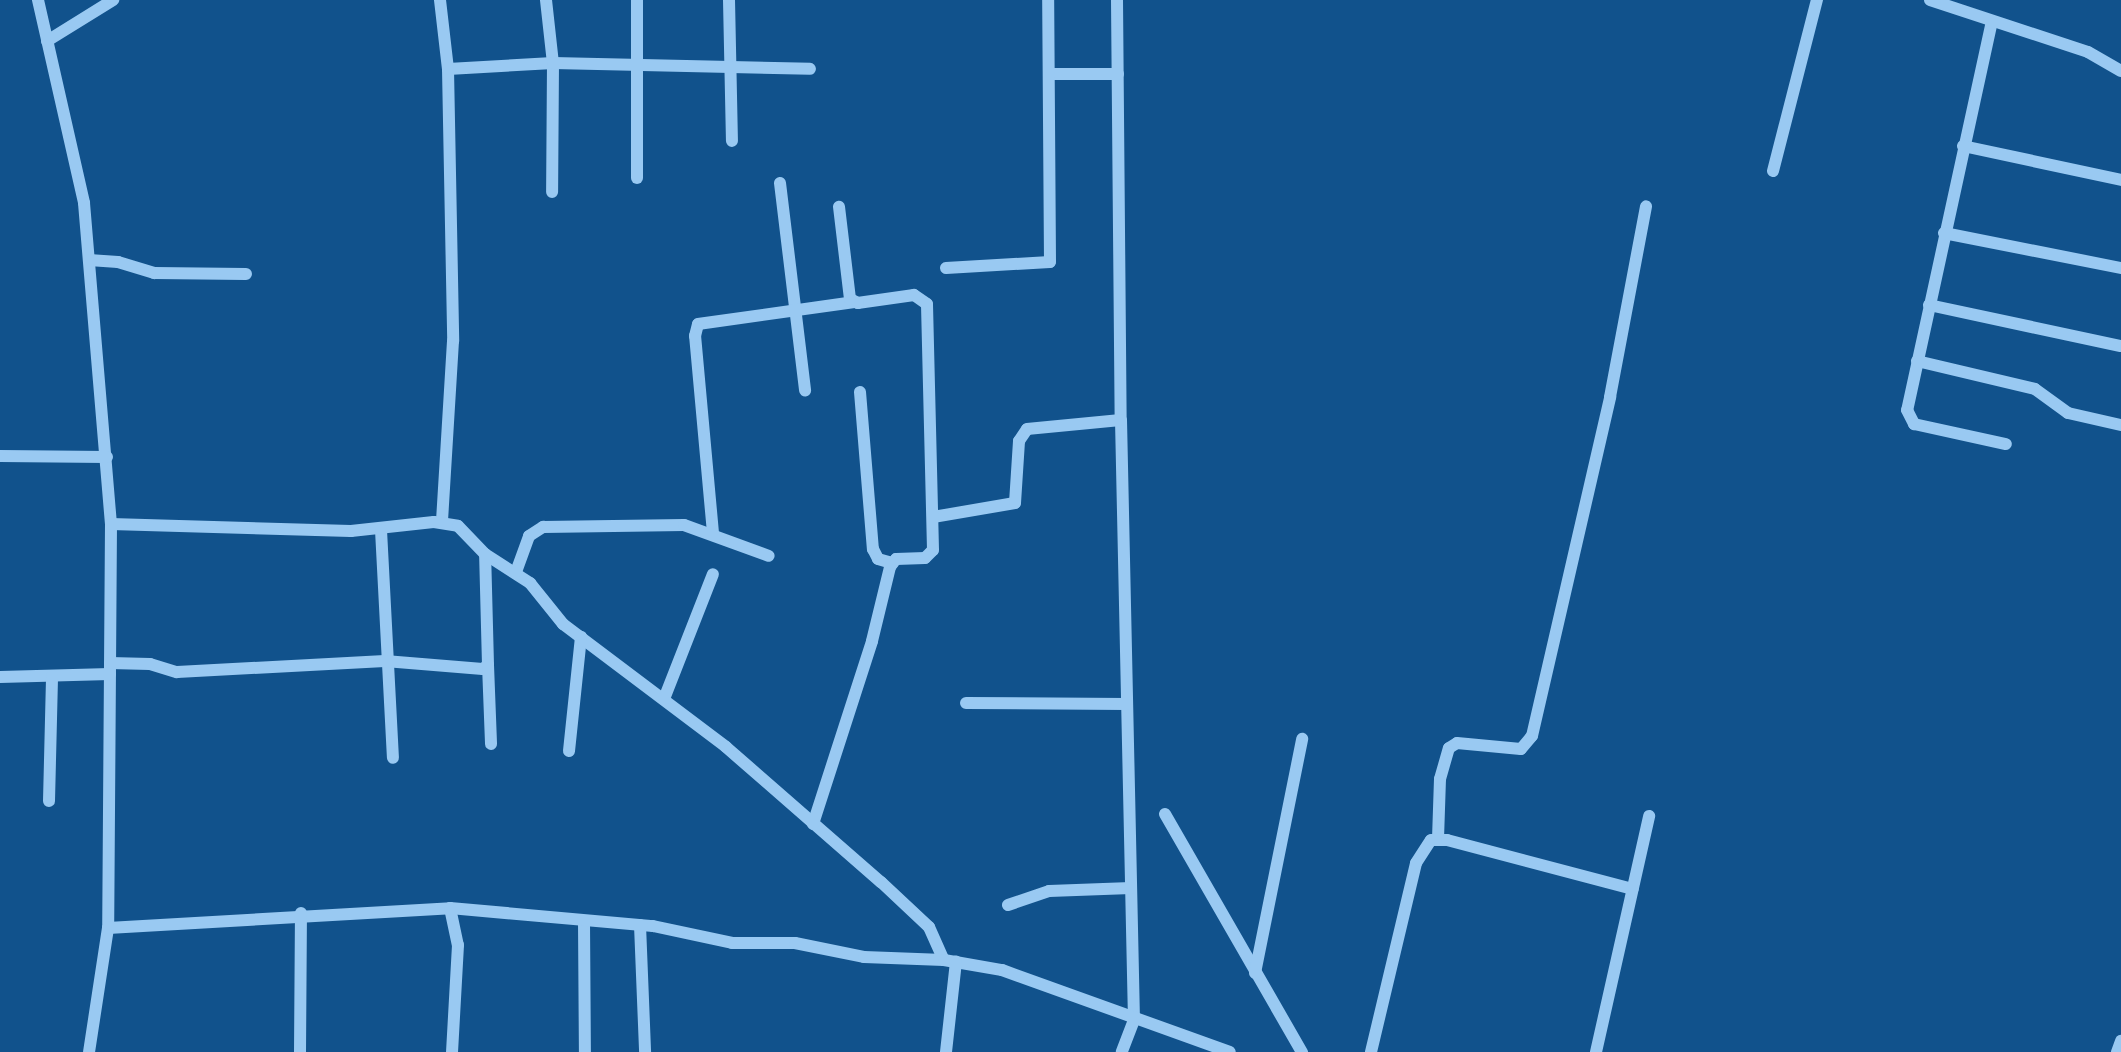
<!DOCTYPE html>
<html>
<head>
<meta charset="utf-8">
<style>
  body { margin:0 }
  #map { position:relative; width:2121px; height:1052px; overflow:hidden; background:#11528c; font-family:"Open Sans",sans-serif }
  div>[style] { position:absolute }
  .minor>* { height:12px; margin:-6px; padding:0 6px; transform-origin:6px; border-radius:6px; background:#99c9f2 }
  span { translate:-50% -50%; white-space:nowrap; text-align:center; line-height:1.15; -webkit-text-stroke:5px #11528c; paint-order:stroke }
</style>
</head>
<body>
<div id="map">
  <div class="minor">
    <div style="left:38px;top:0;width:208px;rotate:77.2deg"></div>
    <div style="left:84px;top:203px;width:322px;rotate:85.2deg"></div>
    <div style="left:111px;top:524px;width:404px;rotate:90.4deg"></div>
    <div style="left:108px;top:928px;width:125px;rotate:98.7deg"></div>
    <div style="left:440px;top:0;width:69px;rotate:83.4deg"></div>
    <div style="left:448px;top:69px;width:272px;rotate:88.9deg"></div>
    <div style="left:453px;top:341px;width:181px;rotate:93.5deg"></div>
    <div style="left:546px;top:0;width:63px;rotate:83.7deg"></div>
    <div style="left:553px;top:63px;width:129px;rotate:90.4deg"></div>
    <div style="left:637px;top:0;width:178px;rotate:90deg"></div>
    <div style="left:729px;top:0;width:141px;rotate:88.8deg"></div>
    <div style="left:1117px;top:0;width:420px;rotate:89.5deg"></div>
    <div style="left:1121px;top:420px;width:600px;rotate:88.76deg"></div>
    <div style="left:1134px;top:1020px;width:34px;rotate:111deg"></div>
    <div style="left:1930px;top:0;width:166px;rotate:18.2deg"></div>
    <div style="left:2088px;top:52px;width:38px;rotate:30deg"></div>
    <div style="left:1992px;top:21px;width:398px;rotate:102.3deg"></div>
    <div style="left:1907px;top:410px;width:16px;rotate:63deg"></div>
    <div style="left:1914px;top:424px;width:94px;rotate:12.3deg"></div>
    <div style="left:47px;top:41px;width:78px;rotate:-31.8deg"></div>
    <div style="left:448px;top:69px;width:105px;rotate:-3.3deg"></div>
    <div style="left:553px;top:63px;width:257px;rotate:1.3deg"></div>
    <div style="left:1050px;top:74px;width:68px"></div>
    <div style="left:1963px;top:146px;width:162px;rotate:12.1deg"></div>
    <div style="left:1773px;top:171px;width:177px;rotate:-75.6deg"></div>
    <div style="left:780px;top:183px;width:209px;rotate:83.1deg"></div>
    <div style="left:1944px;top:233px;width:180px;rotate:11.2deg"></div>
    <div style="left:89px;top:260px;width:29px;rotate:4deg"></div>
    <div style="left:118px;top:262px;width:38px;rotate:17deg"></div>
    <div style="left:154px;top:273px;width:92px;rotate:0.6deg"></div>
    <div style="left:946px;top:268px;width:104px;rotate:-3.3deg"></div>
    <div style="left:1050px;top:262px;width:262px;rotate:-90.4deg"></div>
    <div style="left:1929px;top:305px;width:196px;rotate:12.1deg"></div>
    <div style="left:1917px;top:361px;width:121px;rotate:13.3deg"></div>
    <div style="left:2035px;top:389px;width:41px;rotate:36deg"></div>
    <div style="left:2068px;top:413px;width:54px;rotate:12.8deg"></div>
    <div style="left:860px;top:392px;width:158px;rotate:85.3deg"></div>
    <div style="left:873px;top:549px;width:11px;rotate:63deg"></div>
    <div style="left:878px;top:559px;width:15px;rotate:16deg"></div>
    <div style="left:0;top:456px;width:107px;rotate:0.5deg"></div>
    <div style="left:933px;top:517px;width:83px;rotate:-9.7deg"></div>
    <div style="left:1015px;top:503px;width:62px;rotate:-86.3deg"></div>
    <div style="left:1019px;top:441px;width:14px;rotate:-56deg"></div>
    <div style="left:1027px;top:429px;width:94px;rotate:-5.5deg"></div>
    <div style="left:111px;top:524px;width:240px;rotate:1.7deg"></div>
    <div style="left:351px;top:531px;width:83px;rotate:-6.2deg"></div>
    <div style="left:434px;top:522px;width:24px;rotate:9deg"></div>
    <div style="left:458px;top:526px;width:39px;rotate:46deg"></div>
    <div style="left:485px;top:554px;width:54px;rotate:32.8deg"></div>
    <div style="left:530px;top:583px;width:53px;rotate:51.2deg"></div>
    <div style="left:563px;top:624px;width:204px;rotate:37deg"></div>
    <div style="left:726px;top:747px;width:206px;rotate:41.1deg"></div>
    <div style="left:881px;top:882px;width:66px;rotate:43.2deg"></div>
    <div style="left:929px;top:927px;width:36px;rotate:66deg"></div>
    <div style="left:381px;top:530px;width:228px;rotate:87deg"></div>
    <div style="left:713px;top:533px;width:198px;rotate:-95.2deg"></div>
    <div style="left:695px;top:336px;width:12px;rotate:-76deg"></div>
    <div style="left:698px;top:324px;width:158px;rotate:-8deg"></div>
    <div style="left:516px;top:572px;width:38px;rotate:-70deg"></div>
    <div style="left:529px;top:536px;width:17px;rotate:-33deg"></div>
    <div style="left:543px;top:527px;width:141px;rotate:-0.8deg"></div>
    <div style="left:684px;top:525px;width:90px;rotate:20deg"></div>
    <div style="left:110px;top:663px;width:40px;rotate:1.4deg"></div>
    <div style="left:150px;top:664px;width:28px;rotate:17deg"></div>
    <div style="left:177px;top:672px;width:208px;rotate:-3deg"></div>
    <div style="left:385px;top:661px;width:98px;rotate:4.7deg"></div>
    <div style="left:483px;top:669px;width:6px;rotate:-39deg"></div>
    <div style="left:488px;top:665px;width:111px;rotate:-91.5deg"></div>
    <div style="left:488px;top:665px;width:79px;rotate:87.8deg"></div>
    <div style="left:0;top:677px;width:110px;rotate:-1.6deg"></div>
    <div style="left:664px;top:699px;width:134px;rotate:-68.6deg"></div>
    <div style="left:966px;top:703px;width:161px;rotate:0.4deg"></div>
    <div style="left:569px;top:751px;width:115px;rotate:-84deg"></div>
    <div style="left:49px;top:801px;width:125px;rotate:-88.6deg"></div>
    <div style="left:1165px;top:814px;width:275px;rotate:60.1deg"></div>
    <div style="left:813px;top:824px;width:192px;rotate:-72.1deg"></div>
    <div style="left:872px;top:641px;width:76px;rotate:-76.3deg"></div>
    <div style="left:890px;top:567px;width:10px;rotate:-53deg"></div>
    <div style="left:896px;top:559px;width:29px;rotate:-2deg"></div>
    <div style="left:925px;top:558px;width:11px;rotate:-45deg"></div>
    <div style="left:933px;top:550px;width:246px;rotate:-91.4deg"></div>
    <div style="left:927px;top:304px;width:16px;rotate:-145deg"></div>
    <div style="left:914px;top:295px;width:57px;rotate:171.9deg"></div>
    <div style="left:858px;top:303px;width:9px;rotate:-153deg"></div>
    <div style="left:850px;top:299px;width:93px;rotate:-96.8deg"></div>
    <div style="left:1438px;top:839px;width:60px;rotate:-88.1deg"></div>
    <div style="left:1440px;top:779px;width:32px;rotate:-74deg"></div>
    <div style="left:1449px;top:748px;width:9px;rotate:-32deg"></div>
    <div style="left:1457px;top:743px;width:64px;rotate:5.4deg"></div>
    <div style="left:1521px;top:749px;width:17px;rotate:-50deg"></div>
    <div style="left:1532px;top:736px;width:348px;rotate:-77deg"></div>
    <div style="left:1610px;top:397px;width:194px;rotate:-79.3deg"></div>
    <div style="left:1008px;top:905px;width:43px;rotate:-18.9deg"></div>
    <div style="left:1049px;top:891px;width:82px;rotate:-2.1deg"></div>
    <div style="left:450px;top:908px;width:38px;rotate:78deg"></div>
    <div style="left:458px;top:945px;width:107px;rotate:93.2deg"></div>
    <div style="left:584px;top:922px;width:130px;rotate:89.6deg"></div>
    <div style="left:640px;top:925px;width:127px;rotate:87.7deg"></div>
    <div style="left:108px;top:928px;width:343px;rotate:-3.3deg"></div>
    <div style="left:450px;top:908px;width:204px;rotate:5.1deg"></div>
    <div style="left:653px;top:926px;width:81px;rotate:12.1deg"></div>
    <div style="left:732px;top:943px;width:63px"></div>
    <div style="left:795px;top:943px;width:70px;rotate:11.5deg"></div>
    <div style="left:864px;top:957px;width:80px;rotate:2.1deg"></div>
    <div style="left:944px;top:960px;width:59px;rotate:9.8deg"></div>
    <div style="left:1002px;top:970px;width:242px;rotate:19.8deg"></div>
    <div style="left:1255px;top:973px;width:239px;rotate:-78.6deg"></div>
    <div style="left:300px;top:1052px;width:139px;rotate:-89.6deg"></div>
    <div style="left:946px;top:1052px;width:91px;rotate:-83.7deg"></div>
    <div style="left:1371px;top:1052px;width:194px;rotate:-76.6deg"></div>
    <div style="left:1416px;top:863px;width:27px;rotate:-57deg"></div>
    <div style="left:1431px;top:840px;width:16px"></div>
    <div style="left:1447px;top:840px;width:192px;rotate:14.8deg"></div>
    <div style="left:1596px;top:1052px;width:242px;rotate:-77.3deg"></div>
    <div style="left:2117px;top:1052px;width:12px;rotate:-70deg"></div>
  </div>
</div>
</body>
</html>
